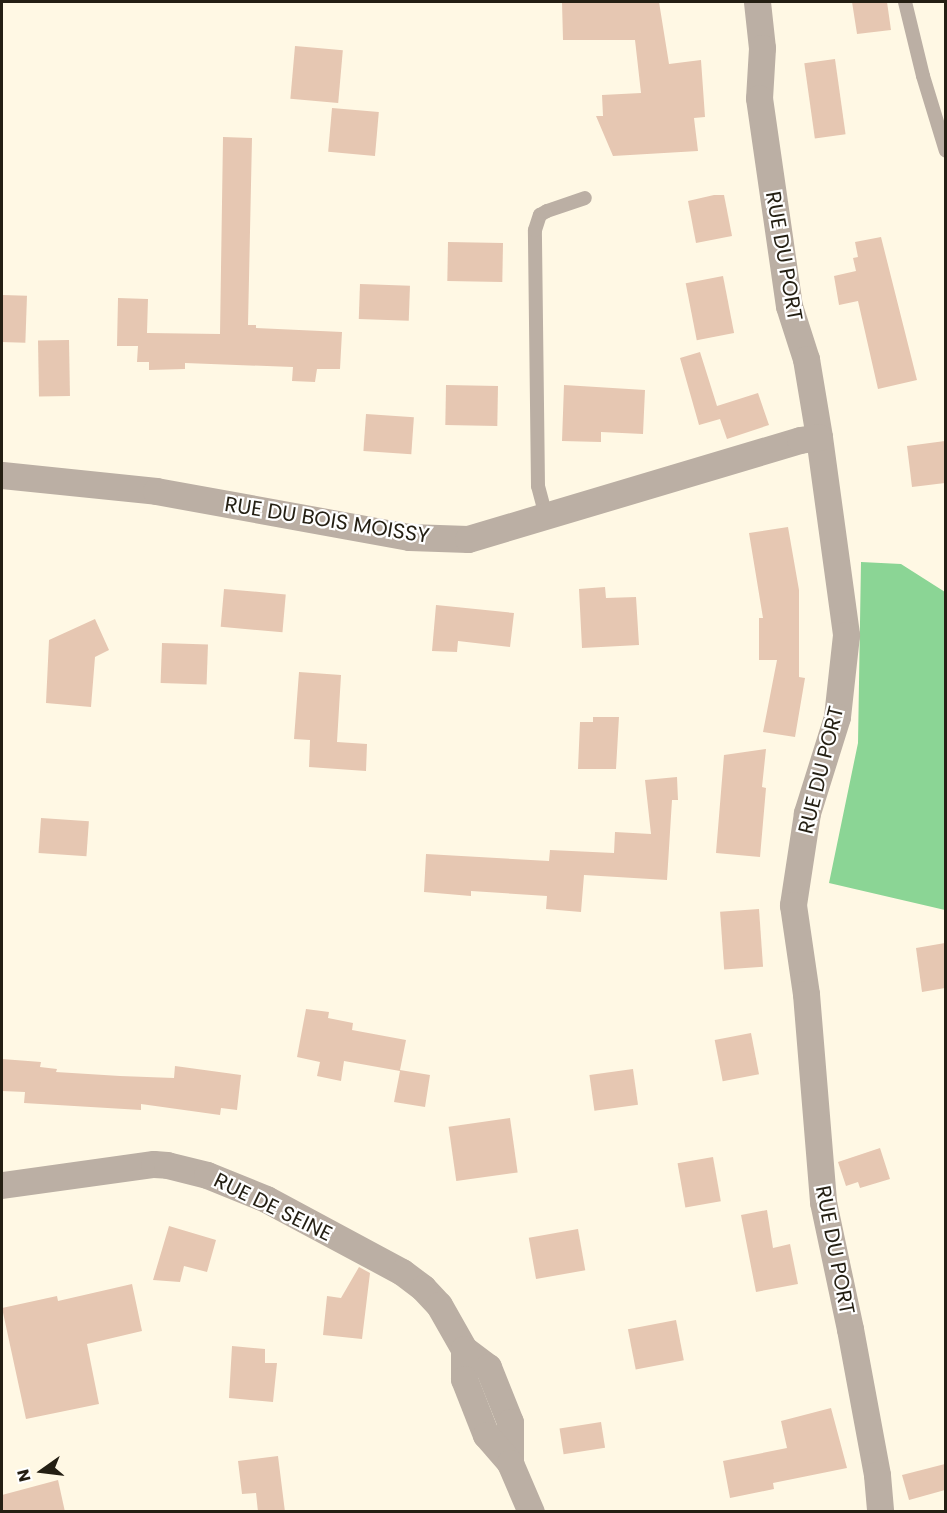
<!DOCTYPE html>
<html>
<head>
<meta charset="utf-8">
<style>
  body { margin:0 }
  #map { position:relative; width:947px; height:1513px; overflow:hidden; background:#fff8e4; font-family:Poppins,sans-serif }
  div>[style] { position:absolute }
  .forest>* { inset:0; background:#8bd595 }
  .building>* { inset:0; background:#e6c7b2; transform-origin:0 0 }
  .service>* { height:14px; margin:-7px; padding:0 7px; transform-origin:7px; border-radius:7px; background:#bbafa4 }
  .minor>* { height:27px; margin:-13.5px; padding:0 13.5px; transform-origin:13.5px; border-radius:13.5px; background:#bbafa4 }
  span { translate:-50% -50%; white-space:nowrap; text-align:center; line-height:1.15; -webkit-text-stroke:4.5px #fff; paint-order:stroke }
  .street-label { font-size:21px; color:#241f13 }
  .frame { position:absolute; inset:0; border:3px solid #241f13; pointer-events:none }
  .north { position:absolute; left:12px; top:1441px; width:60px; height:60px; -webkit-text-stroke:4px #fff; paint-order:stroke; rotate:256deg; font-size:16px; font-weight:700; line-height:24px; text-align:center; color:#241f13 }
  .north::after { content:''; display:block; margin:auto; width:21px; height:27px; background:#241f13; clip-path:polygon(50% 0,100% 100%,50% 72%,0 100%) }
</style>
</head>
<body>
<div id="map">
  <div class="forest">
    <div style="clip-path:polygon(861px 562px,901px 564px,945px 592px,945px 910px,829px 883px,858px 743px)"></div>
  </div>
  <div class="building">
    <div style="clip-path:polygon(562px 2px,659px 2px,669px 64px,701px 60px,705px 117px,694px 118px,698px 151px,613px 156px,596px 116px,603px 116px,602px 95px,641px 93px,635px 40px,563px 40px)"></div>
    <div style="clip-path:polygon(852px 2px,887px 2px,891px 30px,857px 34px)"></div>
    <div style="left:295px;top:46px;width:48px;height:53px;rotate:5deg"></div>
    <div style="left:835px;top:59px;width:76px;height:31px;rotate:82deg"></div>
    <div style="left:332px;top:108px;width:47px;height:44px;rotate:5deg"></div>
    <div style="clip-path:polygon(223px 137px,252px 138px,248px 325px,256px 325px,256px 328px,342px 332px,340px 369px,317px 369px,315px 382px,292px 381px,293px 367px,185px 363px,185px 369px,149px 370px,149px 362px,137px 362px,138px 346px,117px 346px,118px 298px,148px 299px,147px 333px,220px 334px)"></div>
    <div style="clip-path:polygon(714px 195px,724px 195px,732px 236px,696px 243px,688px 201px)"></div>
    <div style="clip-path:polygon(881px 237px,917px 380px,878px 389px,858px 301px,839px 305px,834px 276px,856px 271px,853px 258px,858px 257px,855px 242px)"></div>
    <div style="left:448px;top:242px;width:55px;height:39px;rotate:1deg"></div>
    <div style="left:723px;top:276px;width:58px;height:38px;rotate:79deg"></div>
    <div style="left:360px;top:284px;width:50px;height:35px;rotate:2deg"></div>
    <div style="left:2px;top:295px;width:25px;height:47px;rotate:2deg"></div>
    <div style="left:69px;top:340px;width:56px;height:31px;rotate:89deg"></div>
    <div style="clip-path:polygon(700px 352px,717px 406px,758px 393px,769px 425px,727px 439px,720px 419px,699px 425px,680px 358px)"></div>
    <div style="left:446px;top:385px;width:52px;height:40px;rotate:1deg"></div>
    <div style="clip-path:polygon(564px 385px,645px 390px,643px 434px,601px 432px,601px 442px,562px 441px)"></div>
    <div style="left:366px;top:414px;width:48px;height:37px;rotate:4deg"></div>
    <div style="clip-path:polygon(945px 441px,945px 483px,912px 487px,907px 446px)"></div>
    <div style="clip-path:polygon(788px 527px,799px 590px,799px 677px,805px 678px,795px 737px,763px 732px,777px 660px,759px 660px,759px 618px,763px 618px,749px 533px)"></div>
    <div style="clip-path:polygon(605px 587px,606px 598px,636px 597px,639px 645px,582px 648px,579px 589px)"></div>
    <div style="left:224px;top:589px;width:62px;height:38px;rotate:5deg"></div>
    <div style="clip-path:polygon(436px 605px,514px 613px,510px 647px,458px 641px,457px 652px,432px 651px)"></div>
    <div style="clip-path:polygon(95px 619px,109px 650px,95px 657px,91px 707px,46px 703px,49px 640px)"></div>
    <div style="left:162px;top:643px;width:46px;height:40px;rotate:2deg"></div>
    <div style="clip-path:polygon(299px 672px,341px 675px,337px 742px,367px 744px,366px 771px,309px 767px,310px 740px,294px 739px)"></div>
    <div style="clip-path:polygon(593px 717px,619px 717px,616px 769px,578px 769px,580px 722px,593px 722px)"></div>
    <div style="clip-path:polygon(766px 749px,762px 787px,766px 788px,760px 857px,716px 853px,724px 755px)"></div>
    <div style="clip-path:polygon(677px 777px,678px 800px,672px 800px,667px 880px,584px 875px,581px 912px,546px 909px,547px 896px,471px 891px,471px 896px,424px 892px,426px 854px,549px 861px,550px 850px,614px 853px,615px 832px,651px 834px,645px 780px)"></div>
    <div style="left:41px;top:818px;width:48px;height:35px;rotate:4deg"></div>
    <div style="left:759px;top:909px;width:58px;height:39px;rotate:86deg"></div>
    <div style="clip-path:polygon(945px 943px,945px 988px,922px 992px,916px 948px)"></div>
    <div style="clip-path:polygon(306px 1009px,329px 1012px,328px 1018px,353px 1023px,352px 1030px,406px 1040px,400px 1070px,430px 1075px,425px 1107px,394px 1102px,400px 1071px,344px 1061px,341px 1081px,317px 1076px,320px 1062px,297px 1057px)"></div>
    <div style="left:751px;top:1033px;width:42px;height:37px;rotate:79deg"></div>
    <div style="clip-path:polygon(2px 1059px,41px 1062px,40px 1067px,57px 1069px,56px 1072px,120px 1076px,174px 1078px,175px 1066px,241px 1075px,237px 1110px,221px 1108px,220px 1115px,141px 1104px,141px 1110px,24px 1103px,25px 1092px,2px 1091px)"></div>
    <div style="left:633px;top:1069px;width:36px;height:44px;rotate:82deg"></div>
    <div style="left:510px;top:1118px;width:55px;height:62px;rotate:82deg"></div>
    <div style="clip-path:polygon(880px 1148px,890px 1179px,860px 1188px,858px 1182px,846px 1186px,838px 1162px)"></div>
    <div style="left:713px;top:1157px;width:45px;height:36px;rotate:80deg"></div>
    <div style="clip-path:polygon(767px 1210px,773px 1248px,790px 1244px,798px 1284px,756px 1292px,741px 1215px)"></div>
    <div style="clip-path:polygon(169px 1226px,216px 1240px,207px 1272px,184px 1266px,180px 1282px,153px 1280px)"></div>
    <div style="left:578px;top:1229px;width:42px;height:50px;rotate:80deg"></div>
    <div style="clip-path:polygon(359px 1267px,370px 1273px,362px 1339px,323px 1335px,327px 1296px,341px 1298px)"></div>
    <div style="clip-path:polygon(132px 1284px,142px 1331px,87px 1344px,99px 1404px,26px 1419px,2px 1308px,57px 1296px,58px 1301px)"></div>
    <div style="left:676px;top:1320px;width:41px;height:49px;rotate:79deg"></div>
    <div style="clip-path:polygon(232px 1346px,265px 1349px,265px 1363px,277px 1363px,273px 1402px,229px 1398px)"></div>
    <div style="clip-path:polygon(831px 1408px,847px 1468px,773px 1483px,774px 1489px,730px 1498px,723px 1461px,787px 1448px,781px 1421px)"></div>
    <div style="left:601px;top:1422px;width:26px;height:42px;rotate:81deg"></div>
    <div style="clip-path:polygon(278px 1456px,285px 1512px,258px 1512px,256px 1493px,242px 1494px,238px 1461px)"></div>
    <div style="clip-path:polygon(945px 1464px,945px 1490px,909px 1500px,902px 1475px)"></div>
    <div style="clip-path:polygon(58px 1480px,65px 1512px,2px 1512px,2px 1495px)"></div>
  </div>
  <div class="service">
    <div style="left:905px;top:2px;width:76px;rotate:76.3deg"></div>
    <div style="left:923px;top:76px;width:78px;rotate:73deg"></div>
    <div style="left:546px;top:516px;width:31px;rotate:-105deg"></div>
    <div style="left:538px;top:486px;width:256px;rotate:-90.7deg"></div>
    <div style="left:535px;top:230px;width:16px;rotate:-72deg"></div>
    <div style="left:540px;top:215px;width:8px;rotate:-30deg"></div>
    <div style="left:547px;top:211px;width:40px;rotate:-18.9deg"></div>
  </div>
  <div class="minor">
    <div style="left:757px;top:2px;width:46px;rotate:83.8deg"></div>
    <div style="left:762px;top:48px;width:50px;rotate:93.4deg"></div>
    <div style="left:759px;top:98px;width:210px;rotate:81.8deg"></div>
    <div style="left:789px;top:306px;width:56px;rotate:72.2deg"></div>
    <div style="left:806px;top:359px;width:79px;rotate:80.5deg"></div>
    <div style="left:819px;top:437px;width:200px;rotate:82.2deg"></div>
    <div style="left:846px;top:635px;width:82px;rotate:96.3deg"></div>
    <div style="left:837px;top:717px;width:101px;rotate:107.4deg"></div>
    <div style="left:807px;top:813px;width:93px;rotate:98.7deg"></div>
    <div style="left:793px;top:905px;width:90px;rotate:81.7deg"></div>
    <div style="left:806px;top:994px;width:209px;rotate:85.3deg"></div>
    <div style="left:823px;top:1202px;width:130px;rotate:78deg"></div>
    <div style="left:850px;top:1329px;width:148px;rotate:79.5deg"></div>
    <div style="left:877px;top:1475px;width:37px;rotate:85deg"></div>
    <div style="left:2px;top:475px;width:155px;rotate:5.9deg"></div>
    <div style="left:156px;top:491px;width:257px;rotate:10.3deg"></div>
    <div style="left:409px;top:537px;width:59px;rotate:1.9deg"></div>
    <div style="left:468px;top:539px;width:346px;rotate:-16.6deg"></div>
    <div style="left:800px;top:440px;width:19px;rotate:-9deg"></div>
    <div style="left:2px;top:1185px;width:153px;rotate:-7.9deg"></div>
    <div style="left:154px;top:1164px;width:13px;rotate:4deg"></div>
    <div style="left:167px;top:1165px;width:41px;rotate:14deg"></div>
    <div style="left:207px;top:1175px;width:64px;rotate:22.1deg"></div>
    <div style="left:266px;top:1199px;width:154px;rotate:28.2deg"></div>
    <div style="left:402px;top:1272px;width:26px;rotate:37deg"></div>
    <div style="left:423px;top:1288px;width:23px;rotate:47deg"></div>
    <div style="left:439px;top:1305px;width:51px;rotate:60.4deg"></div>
    <div style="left:464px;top:1349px;width:30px;rotate:37deg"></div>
    <div style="left:488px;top:1367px;width:59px;rotate:68.2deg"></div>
    <div style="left:510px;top:1422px;width:41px;rotate:90deg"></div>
    <div style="left:464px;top:1349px;width:30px;rotate:90deg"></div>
    <div style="left:464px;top:1379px;width:60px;rotate:68.6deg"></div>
    <div style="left:486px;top:1435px;width:37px;rotate:49deg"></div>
    <div style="left:510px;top:1463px;width:53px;rotate:66.8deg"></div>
  </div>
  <div class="street-label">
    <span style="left:784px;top:256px;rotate:80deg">RUE DU PORT</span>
    <span style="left:327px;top:520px;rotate:9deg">RUE DU BOIS MOISSY</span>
    <span style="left:821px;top:770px;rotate:-76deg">RUE DU PORT</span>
    <span style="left:273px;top:1207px;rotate:26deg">RUE DE SEINE</span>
    <span style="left:835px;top:1250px;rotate:79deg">RUE DU PORT</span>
  </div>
  <div class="frame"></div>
  <div class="north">N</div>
</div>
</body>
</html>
